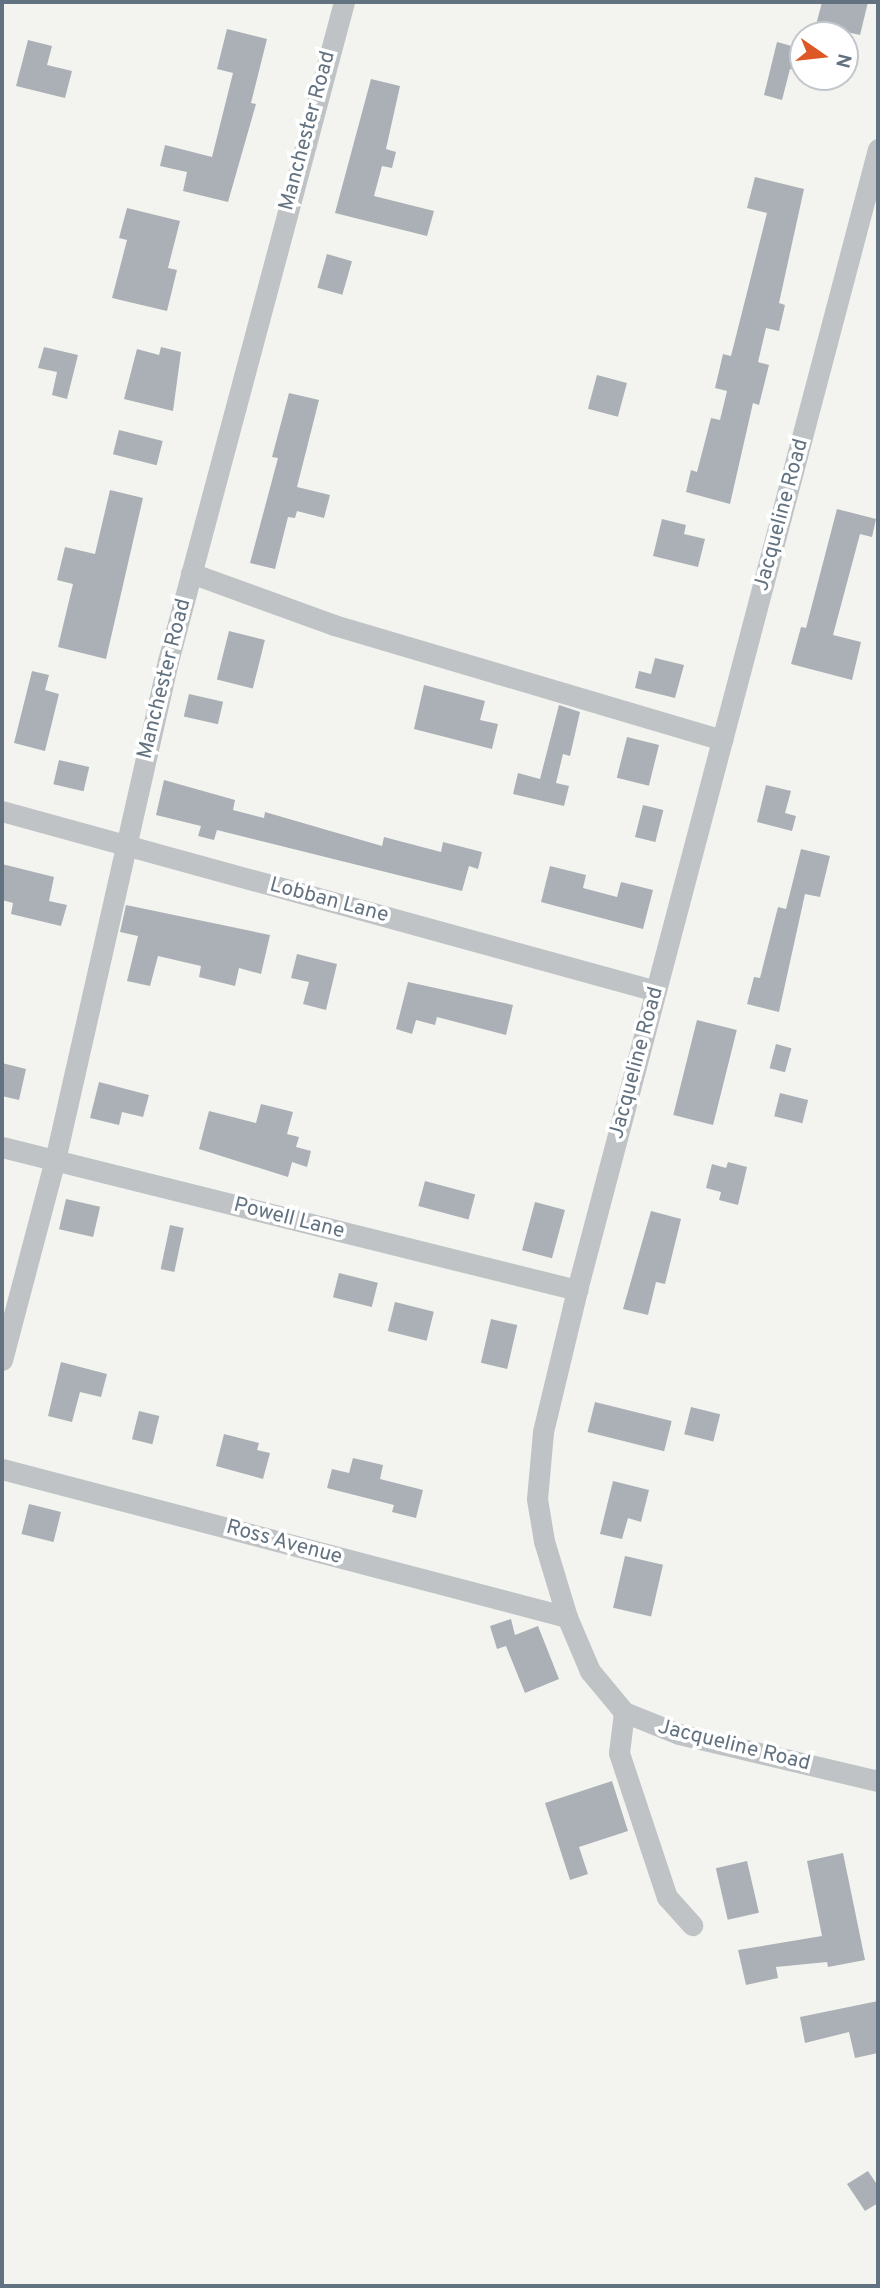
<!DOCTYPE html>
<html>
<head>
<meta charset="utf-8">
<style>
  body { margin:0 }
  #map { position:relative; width:880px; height:2288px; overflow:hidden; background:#f3f4ef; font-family:Overpass,sans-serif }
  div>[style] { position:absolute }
  .building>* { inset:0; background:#aab0b5; transform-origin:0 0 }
  .minor>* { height:21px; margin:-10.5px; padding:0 10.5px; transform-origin:10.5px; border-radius:10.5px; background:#bfc3c6 }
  span { translate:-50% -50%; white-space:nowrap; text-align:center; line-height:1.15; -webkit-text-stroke:7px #fff; paint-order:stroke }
  .street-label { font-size:21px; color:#637280 }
  .frame { position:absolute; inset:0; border:4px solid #637280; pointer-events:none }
  .north { position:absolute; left:789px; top:21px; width:70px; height:70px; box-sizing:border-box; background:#fff; border:2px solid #c1c7cc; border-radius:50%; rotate:104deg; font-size:19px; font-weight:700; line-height:28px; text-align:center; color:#637280 }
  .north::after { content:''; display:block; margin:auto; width:24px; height:32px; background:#dd5826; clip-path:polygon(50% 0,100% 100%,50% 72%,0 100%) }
</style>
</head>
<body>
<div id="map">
  <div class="building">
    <div style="clip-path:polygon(822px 2px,868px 2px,860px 35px,816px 25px)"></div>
    <div style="clip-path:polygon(227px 29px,267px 39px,251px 103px,256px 104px,228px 202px,183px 191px,187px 172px,160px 166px,165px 145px,212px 157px,233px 73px,217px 69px)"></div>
    <div style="clip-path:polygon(28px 40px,52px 46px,47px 65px,72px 71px,65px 98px,16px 86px)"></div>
    <div style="clip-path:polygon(777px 42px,803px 49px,803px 72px,790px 69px,782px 100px,764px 95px)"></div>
    <div style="clip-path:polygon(371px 79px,400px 86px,386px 149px,396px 152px,392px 168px,382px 166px,374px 196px,434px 211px,427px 236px,335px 213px)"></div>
    <div style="clip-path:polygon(755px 177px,804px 189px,779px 303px,785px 305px,779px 331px,766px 328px,758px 362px,769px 365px,759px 405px,753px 403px,730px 504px,686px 492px,691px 470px,697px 472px,711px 418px,720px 420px,727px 391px,715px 388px,723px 354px,731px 356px,767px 213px,747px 208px)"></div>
    <div style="clip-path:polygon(127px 208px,180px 221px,168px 268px,177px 270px,167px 311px,112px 298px,127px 240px,119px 238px)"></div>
    <div style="left:327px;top:254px;width:26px;height:35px;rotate:16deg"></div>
    <div style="clip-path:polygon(44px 347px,78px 355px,67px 399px,52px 395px,57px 372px,38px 368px)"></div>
    <div style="clip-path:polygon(161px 347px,181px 352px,173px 411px,124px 399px,137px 349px,159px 355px)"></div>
    <div style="left:597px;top:375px;width:31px;height:35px;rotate:15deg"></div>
    <div style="clip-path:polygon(289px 393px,319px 400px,297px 487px,330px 495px,324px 518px,297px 511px,295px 518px,288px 517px,275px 569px,250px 563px,278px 458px,272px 457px)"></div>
    <div style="left:119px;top:430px;width:45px;height:25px;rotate:14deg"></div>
    <div style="clip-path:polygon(110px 490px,143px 498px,106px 659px,58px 647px,73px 584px,57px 580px,65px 547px,95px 554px)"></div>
    <div style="clip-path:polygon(837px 509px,876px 519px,872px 537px,860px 534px,833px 635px,861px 642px,852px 680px,791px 664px,801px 627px,806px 628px)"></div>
    <div style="clip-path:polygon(662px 519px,686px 525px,684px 534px,705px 539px,698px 567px,653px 556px)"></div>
    <div style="left:229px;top:631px;width:37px;height:50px;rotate:14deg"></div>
    <div style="clip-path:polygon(655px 658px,684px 665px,675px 698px,635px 688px,639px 671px,651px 674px)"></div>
    <div style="clip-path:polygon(32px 671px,49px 675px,45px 690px,59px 694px,45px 751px,14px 743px)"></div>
    <div style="clip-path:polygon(424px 685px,485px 701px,480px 720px,498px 724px,492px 749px,414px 729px)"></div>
    <div style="left:189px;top:694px;width:35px;height:23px;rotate:13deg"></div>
    <div style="clip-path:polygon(559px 705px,580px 712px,570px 756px,563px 754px,556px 783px,569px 786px,564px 806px,513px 794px,518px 773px,540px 779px)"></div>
    <div style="left:627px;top:737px;width:33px;height:42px;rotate:14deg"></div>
    <div style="left:59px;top:760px;width:31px;height:25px;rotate:13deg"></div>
    <div style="clip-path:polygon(164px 780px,235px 800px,233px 810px,264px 818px,265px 812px,382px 846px,384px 837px,441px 852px,443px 842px,482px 852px,478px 869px,469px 866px,462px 891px,217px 830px,214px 840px,198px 836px,201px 826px,156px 815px)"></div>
    <div style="clip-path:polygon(766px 785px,791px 791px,785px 813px,796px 816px,792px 831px,757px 822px)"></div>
    <div style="left:643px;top:805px;width:21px;height:33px;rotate:14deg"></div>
    <div style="clip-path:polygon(801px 849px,830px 856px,820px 897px,805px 894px,779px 1012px,747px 1004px,754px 977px,760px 978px,778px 907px,786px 909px)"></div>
    <div style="clip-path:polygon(2px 864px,54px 877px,49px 901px,67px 905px,61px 926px,11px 914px,13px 903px,2px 900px)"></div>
    <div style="clip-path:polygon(550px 866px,586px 875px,583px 888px,617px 897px,621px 882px,653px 890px,643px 929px,541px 902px)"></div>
    <div style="clip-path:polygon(126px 905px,270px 935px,261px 974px,239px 968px,235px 986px,199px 977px,201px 966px,158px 956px,150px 986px,127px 981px,138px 936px,120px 932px)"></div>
    <div style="clip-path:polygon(297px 954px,337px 964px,326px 1010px,303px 1004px,309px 982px,291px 978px)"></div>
    <div style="clip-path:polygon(408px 982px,513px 1005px,506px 1035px,437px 1017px,435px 1025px,416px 1020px,412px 1034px,396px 1029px)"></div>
    <div style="left:697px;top:1020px;width:41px;height:98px;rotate:14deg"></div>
    <div style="left:776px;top:1044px;width:16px;height:25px;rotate:15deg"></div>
    <div style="clip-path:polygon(2px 1063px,26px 1069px,19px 1100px,2px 1096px)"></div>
    <div style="clip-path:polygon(99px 1082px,149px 1095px,143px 1117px,122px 1112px,119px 1125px,90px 1118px)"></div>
    <div style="left:780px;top:1093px;width:29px;height:24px;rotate:14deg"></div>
    <div style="clip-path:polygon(261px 1104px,293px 1112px,287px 1134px,299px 1137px,296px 1147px,311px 1151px,307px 1167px,292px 1162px,288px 1177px,199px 1149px,209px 1111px,256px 1123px)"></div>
    <div style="clip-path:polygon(728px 1162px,747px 1167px,738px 1205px,719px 1200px,721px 1192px,706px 1188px,712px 1164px,726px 1168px)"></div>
    <div style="left:425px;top:1181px;width:52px;height:26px;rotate:15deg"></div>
    <div style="left:66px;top:1199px;width:35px;height:31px;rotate:13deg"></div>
    <div style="left:535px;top:1202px;width:31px;height:50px;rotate:15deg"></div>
    <div style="clip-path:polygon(651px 1211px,681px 1219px,665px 1284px,656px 1282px,648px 1315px,623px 1309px)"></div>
    <div style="left:170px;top:1225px;width:14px;height:45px;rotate:12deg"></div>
    <div style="left:339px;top:1273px;width:40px;height:25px;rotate:14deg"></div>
    <div style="left:395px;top:1302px;width:40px;height:30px;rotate:14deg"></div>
    <div style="left:491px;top:1319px;width:27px;height:45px;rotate:13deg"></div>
    <div style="clip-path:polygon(61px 1362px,107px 1374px,101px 1397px,80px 1392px,72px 1422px,48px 1416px)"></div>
    <div style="left:595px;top:1402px;width:79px;height:31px;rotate:14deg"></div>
    <div style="left:691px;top:1407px;width:30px;height:28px;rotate:14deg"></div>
    <div style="left:139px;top:1411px;width:21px;height:29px;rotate:14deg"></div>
    <div style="clip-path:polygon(224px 1434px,259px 1443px,257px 1450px,270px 1453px,263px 1479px,216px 1466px)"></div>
    <div style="clip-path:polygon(353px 1458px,383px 1465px,380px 1479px,423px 1490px,416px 1518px,392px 1512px,394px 1505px,327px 1488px,332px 1469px,349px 1473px)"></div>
    <div style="clip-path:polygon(613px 1481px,649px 1490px,641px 1522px,628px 1518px,622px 1539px,600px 1534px)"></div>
    <div style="left:29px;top:1504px;width:33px;height:31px;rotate:14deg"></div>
    <div style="left:625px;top:1556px;width:39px;height:53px;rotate:13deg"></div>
    <div style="clip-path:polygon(511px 1619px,515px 1635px,538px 1626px,559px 1679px,525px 1693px,506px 1646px,497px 1649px,490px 1626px)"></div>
    <div style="clip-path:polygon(612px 1781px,628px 1831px,579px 1847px,588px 1874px,570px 1880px,545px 1803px)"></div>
    <div style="clip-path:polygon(843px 1853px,865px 1960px,828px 1967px,827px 1962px,776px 1967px,778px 1978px,746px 1985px,738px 1950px,822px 1936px,807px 1861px)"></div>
    <div style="left:747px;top:1861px;width:53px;height:32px;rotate:77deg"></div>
    <div style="clip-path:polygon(878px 2001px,878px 2053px,855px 2058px,849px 2032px,805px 2043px,800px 2017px)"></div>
    <div style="clip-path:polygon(868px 2171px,878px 2186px,878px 2203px,865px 2211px,847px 2184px)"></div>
  </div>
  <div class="minor">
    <div style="left:878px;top:149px;width:1180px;rotate:104.78deg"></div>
    <div style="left:577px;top:1290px;width:146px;rotate:103.5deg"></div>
    <div style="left:543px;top:1432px;width:67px;rotate:95.1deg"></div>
    <div style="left:537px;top:1499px;width:43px;rotate:80.5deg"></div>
    <div style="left:544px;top:1541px;width:79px;rotate:73.2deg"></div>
    <div style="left:567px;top:1617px;width:59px;rotate:66.9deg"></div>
    <div style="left:590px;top:1671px;width:53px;rotate:50.3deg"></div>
    <div style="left:624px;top:1712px;width:59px;rotate:21.8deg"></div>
    <div style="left:679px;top:1734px;width:204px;rotate:13.3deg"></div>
    <div style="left:191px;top:573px;width:152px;rotate:20deg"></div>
    <div style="left:334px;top:625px;width:405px;rotate:16.5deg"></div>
    <div style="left:2px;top:811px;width:678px;rotate:15.39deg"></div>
    <div style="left:2px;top:1147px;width:593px;rotate:13.97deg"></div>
    <div style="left:2px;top:1360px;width:207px;rotate:-75.2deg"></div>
    <div style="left:55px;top:1160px;width:512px;rotate:-77.24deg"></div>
    <div style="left:168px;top:661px;width:682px;rotate:-75.05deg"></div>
    <div style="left:2px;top:1469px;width:584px;rotate:14.68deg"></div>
    <div style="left:624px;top:1712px;width:41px;rotate:97deg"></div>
    <div style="left:619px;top:1753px;width:152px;rotate:71.6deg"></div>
    <div style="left:667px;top:1897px;width:38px;rotate:48deg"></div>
  </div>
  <div class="street-label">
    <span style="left:308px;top:131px;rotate:-75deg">Manchester Road</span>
    <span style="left:782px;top:515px;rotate:-75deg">Jacqueline Road</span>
    <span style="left:165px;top:679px;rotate:-76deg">Manchester Road</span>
    <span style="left:329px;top:901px;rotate:15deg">Lobban Lane</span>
    <span style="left:637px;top:1063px;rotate:-75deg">Jacqueline Road</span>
    <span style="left:289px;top:1219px;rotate:14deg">Powell Lane</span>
    <span style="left:284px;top:1543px;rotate:15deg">Ross Avenue</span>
    <span style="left:734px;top:1746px;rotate:14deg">Jacqueline Road</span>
  </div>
  <div class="frame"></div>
  <div class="north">N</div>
</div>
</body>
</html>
